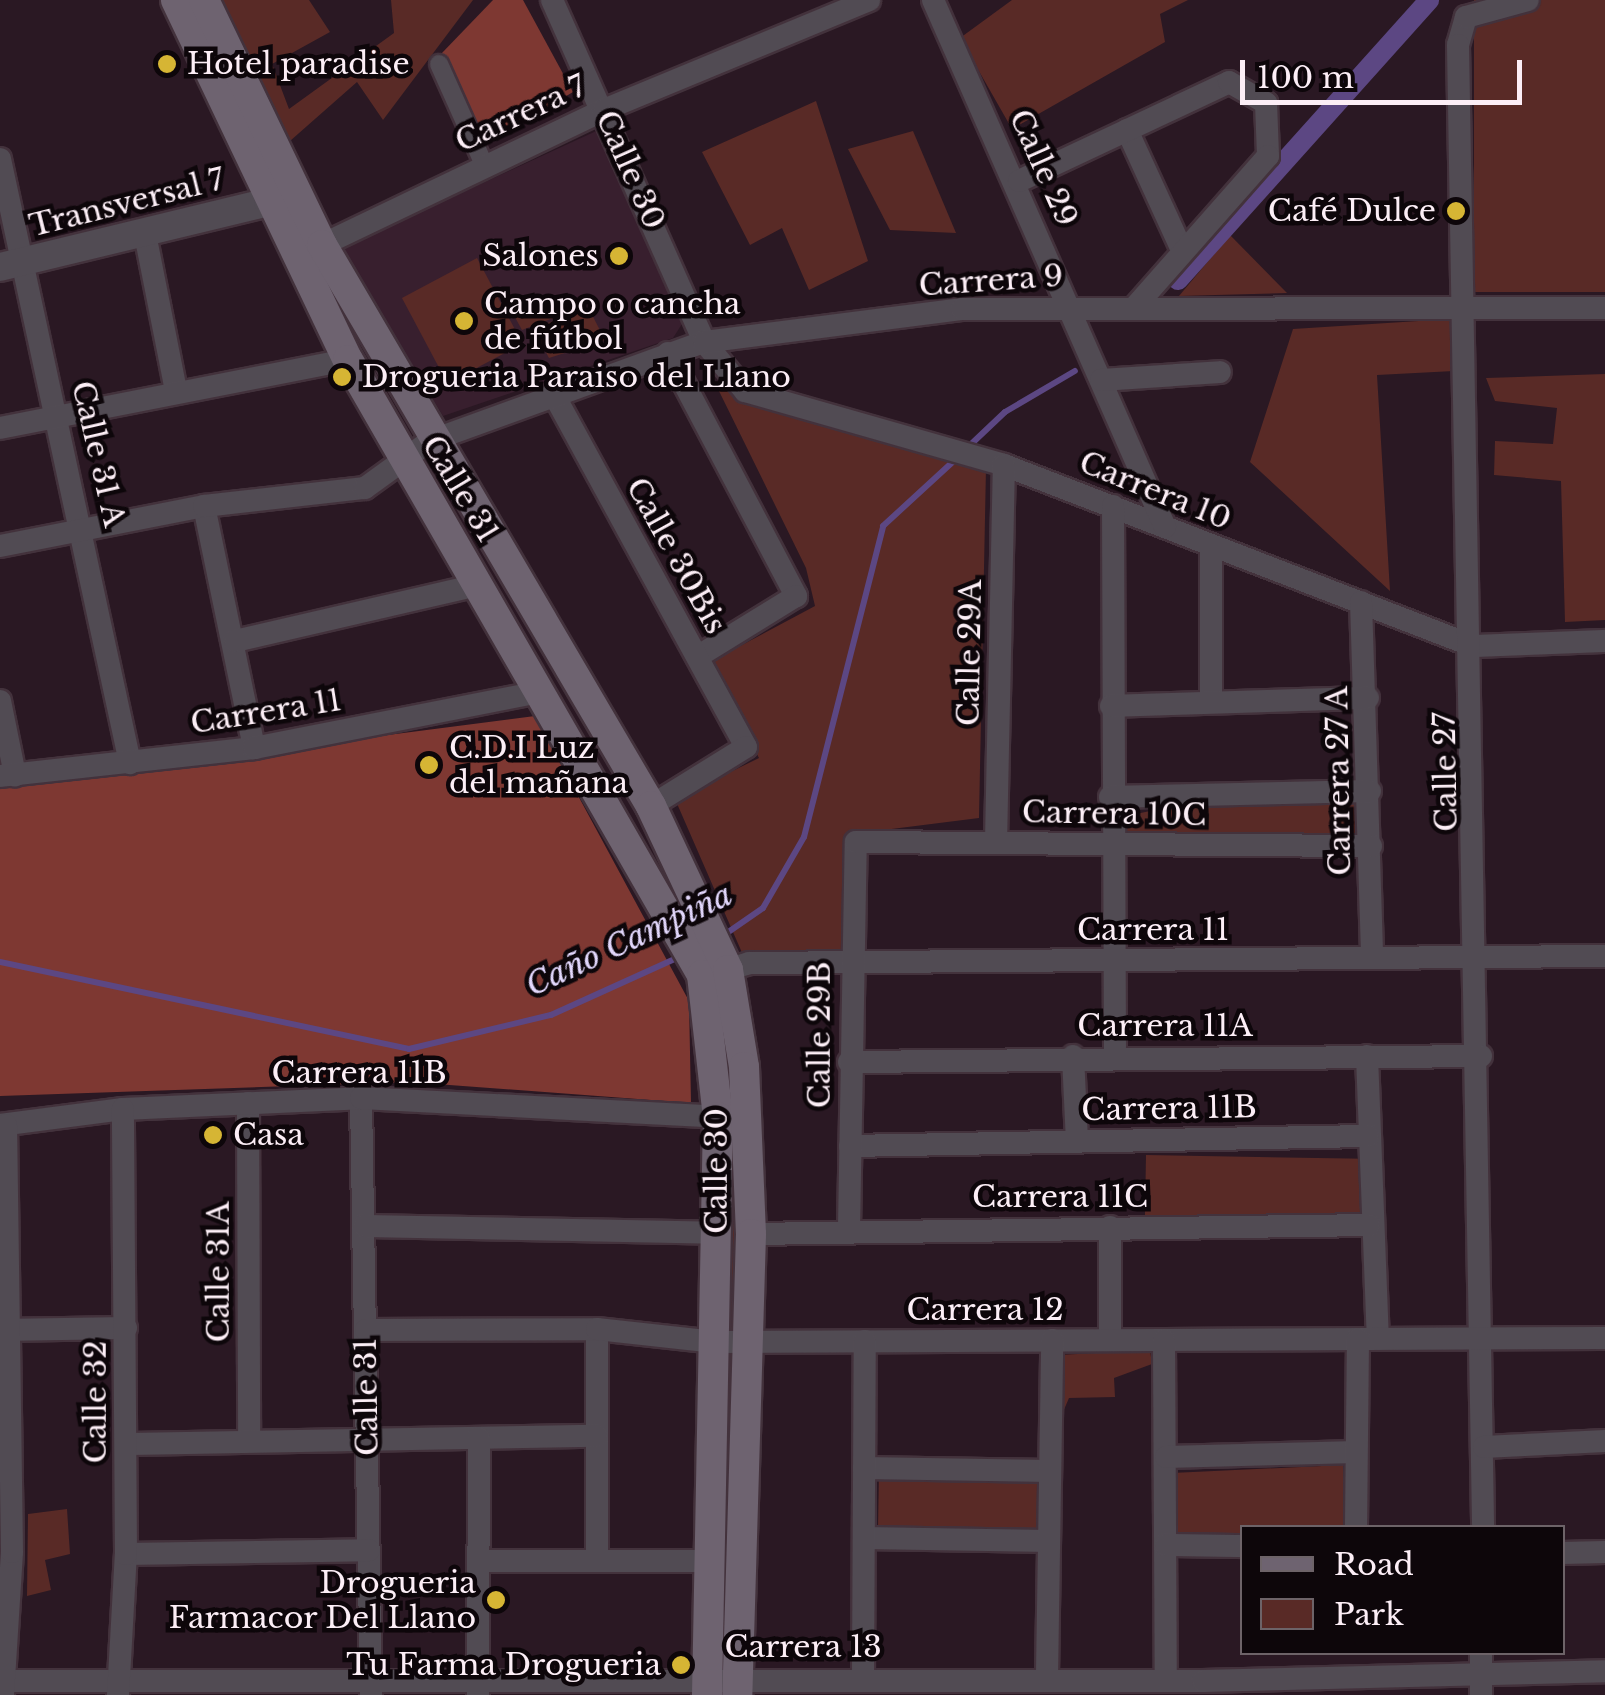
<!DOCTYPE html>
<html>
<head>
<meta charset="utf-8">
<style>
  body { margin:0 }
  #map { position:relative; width:1605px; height:1695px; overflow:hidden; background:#2a1823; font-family:"Libre Baskerville",serif }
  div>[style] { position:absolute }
  .built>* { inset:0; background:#381f2e }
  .green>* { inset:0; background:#592a26; transform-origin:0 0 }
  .forest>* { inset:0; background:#7e3832 }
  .stream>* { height:6px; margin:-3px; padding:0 3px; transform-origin:3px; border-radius:3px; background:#5c4783 }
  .canal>* { height:20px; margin:-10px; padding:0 10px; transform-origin:10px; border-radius:10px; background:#5c4783 }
  .roads { filter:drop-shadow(2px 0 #43323c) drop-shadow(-2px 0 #43323c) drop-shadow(0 2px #43323c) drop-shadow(0 -2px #43323c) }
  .pedestrian>* { height:18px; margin:-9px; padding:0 9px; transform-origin:9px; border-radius:9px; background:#514b53 }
  .minor>* { height:22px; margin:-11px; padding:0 11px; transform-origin:11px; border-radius:11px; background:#514b53 }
  .tertiary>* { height:28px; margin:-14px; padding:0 14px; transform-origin:14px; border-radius:14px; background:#514b53 }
  .secondary>* { height:30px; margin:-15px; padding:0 15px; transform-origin:15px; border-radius:15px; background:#6e6370 }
  .dots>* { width:28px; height:28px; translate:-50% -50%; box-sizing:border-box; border:5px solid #0d060a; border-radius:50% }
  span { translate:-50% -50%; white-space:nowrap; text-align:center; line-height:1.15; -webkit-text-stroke:9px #0d060a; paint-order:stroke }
  .poi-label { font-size:30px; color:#fceef6 }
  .left { translate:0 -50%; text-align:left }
  .right { translate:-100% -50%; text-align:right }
  .street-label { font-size:30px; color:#fceef6 }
  .water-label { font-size:32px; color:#e2d7fc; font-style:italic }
  .legend { position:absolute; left:1240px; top:1525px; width:325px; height:130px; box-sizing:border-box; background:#0d060a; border:2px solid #6d6368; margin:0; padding:12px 18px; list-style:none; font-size:30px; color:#fceef6 }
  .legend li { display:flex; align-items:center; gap:20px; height:50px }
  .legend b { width:50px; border:2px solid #6d6368 }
  .scale { position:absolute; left:1240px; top:60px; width:282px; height:45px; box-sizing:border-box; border:5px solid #fceef6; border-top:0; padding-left:12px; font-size:30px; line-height:35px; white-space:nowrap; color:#fceef6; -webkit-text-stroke:8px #0d060a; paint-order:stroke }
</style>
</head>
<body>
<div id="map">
  <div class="built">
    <div style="clip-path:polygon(605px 127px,689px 313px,673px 338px,443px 416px,341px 248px)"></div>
  </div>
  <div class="green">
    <div style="clip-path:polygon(218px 0,309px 0,330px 32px,272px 64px,289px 109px,394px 33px,391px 0,473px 0,383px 120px,357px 82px,290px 141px)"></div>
    <div style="clip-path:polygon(1012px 0,1188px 0,1160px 14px,1165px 42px,1012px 129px,960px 38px)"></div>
    <div style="left:1605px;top:0;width:292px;height:131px;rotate:90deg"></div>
    <div style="clip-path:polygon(816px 101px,868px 261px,809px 290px,782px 228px,750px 245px,702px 152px)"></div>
    <div style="clip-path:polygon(913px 131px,956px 233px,890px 230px,848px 149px)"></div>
    <div style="clip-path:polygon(1230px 235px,1287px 293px,1179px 296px)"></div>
    <div style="left:477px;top:258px;width:97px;height:85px;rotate:62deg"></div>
    <div style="clip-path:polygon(550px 300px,556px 317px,522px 330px,511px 310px)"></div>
    <div style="clip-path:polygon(589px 309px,605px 340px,549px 358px,533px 328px)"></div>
    <div style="clip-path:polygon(1450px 319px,1454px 371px,1377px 375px,1390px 591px,1250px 462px,1293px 329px)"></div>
    <div style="clip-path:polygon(1605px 374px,1605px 620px,1565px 622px,1561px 481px,1494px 475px,1495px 441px,1553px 444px,1557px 408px,1495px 401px,1486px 378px)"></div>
    <div style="clip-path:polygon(717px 387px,986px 468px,979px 818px,844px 835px,844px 951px,743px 955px,675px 799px,759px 758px,710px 662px,815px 606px,806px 568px)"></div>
    <div style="clip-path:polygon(1356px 798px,1358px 839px,1121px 839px,1122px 817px,1164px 808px)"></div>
    <div style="clip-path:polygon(722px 991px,734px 1086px,735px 1323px,726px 1322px)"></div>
    <div style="left:1146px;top:1155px;width:218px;height:64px;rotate:1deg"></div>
    <div style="clip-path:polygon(1150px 1350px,1152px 1364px,1114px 1378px,1115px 1397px,1069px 1398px,1060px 1419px,1059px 1355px)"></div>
    <div style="clip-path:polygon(1343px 1465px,1346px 1527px,1242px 1528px,1242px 1538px,1175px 1541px,1172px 1473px)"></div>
    <div style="left:879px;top:1472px;width:167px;height:64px;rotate:1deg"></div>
    <div style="clip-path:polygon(67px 1509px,70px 1554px,45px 1560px,51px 1590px,27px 1596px,28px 1514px)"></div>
  </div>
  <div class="forest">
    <div style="clip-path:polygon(493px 0,523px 0,573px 92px,485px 144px,441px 54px)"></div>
    <div style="clip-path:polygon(535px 716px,689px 1001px,691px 1103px,409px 1082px,0 1096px,0 785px)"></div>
  </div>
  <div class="stream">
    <div style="left:967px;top:448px;width:52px;rotate:-43.5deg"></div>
    <div style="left:1005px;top:412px;width:81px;rotate:-30.4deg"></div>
    <div style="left:724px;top:935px;width:47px;rotate:-34.7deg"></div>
    <div style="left:763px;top:908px;width:82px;rotate:-60deg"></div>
    <div style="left:804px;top:837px;width:321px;rotate:-75.7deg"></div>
    <div style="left:883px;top:526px;width:102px;rotate:-42.6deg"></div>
    <div style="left:0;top:962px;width:418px;rotate:12deg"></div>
    <div style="left:409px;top:1049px;width:146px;rotate:-13.5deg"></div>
    <div style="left:551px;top:1015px;width:143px;rotate:-24.4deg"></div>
  </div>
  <div class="canal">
    <div style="left:1178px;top:280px;width:376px;rotate:-48.1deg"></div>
  </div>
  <div class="roads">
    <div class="pedestrian">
      <div style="left:439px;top:64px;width:113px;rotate:65.9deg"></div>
    </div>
    <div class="minor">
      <div style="left:552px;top:0;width:374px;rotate:66deg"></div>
      <div style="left:704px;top:342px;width:64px;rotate:50.1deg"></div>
      <div style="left:745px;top:391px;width:269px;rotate:15.9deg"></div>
      <div style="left:1004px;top:465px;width:503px;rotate:21.1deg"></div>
      <div style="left:1473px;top:646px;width:132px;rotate:-2.2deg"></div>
      <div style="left:933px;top:0;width:576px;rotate:66.24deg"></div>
      <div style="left:1466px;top:17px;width:29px;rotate:106deg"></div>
      <div style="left:1458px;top:45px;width:1483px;rotate:89.03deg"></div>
      <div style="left:1466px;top:17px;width:64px;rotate:-15.3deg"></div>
      <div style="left:1127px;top:130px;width:128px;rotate:65.4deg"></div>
      <div style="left:0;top:159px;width:618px;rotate:77.85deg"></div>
      <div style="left:1019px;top:181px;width:232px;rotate:-25.2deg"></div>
      <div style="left:1229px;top:82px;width:43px;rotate:29.6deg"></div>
      <div style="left:1266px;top:103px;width:53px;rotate:87.8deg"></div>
      <div style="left:1268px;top:156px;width:201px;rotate:131.4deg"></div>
      <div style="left:145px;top:234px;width:159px;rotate:78.8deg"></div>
      <div style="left:322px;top:245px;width:313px;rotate:-25.6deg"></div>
      <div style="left:604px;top:110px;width:287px;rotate:-22.5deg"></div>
      <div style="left:668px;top:353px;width:275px;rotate:62.2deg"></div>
      <div style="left:796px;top:596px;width:116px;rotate:148.4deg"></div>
      <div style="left:1101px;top:380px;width:119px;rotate:-3.8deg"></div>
      <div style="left:553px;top:393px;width:403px;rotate:61.4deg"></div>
      <div style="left:746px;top:747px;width:112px;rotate:148.2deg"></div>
      <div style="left:0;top:428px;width:355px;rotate:-11.1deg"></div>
      <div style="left:204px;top:506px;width:247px;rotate:78.3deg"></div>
      <div style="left:1113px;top:506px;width:550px;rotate:89.79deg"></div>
      <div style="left:0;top:546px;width:208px;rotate:-11.1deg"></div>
      <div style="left:204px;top:506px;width:162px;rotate:-6.4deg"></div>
      <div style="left:365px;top:488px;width:80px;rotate:-35.9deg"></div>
      <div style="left:430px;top:441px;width:291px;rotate:-19.9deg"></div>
      <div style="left:704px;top:342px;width:260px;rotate:-7.3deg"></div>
      <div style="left:962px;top:309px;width:643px;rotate:-0.09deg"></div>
      <div style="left:1211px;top:546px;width:155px;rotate:90deg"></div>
      <div style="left:1361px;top:602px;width:356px;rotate:88.2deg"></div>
      <div style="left:235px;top:641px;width:249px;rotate:-13deg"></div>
      <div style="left:0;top:701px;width:76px;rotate:78.5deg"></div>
      <div style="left:1111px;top:706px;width:257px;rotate:-1.8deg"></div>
      <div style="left:0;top:776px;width:256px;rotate:-6.3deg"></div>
      <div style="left:254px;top:748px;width:290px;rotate:-11.1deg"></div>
      <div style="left:1110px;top:797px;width:260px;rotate:-1.3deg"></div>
      <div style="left:996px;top:842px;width:377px;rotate:-88.8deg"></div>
      <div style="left:715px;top:973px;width:35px;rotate:-16deg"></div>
      <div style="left:749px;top:963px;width:856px;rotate:-0.47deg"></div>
      <div style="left:1073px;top:1056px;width:84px;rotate:87.3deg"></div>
      <div style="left:1367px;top:1056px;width:283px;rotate:87.8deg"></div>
      <div style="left:849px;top:1062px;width:632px;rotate:-0.54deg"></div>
      <div style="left:361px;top:1098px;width:597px;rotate:89.04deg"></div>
      <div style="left:248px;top:1103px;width:338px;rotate:89.8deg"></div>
      <div style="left:0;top:1125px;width:124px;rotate:-7.4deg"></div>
      <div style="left:123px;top:1109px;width:238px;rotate:-2.6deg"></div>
      <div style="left:361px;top:1098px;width:358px;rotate:3deg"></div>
      <div style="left:850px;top:1146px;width:518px;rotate:-1.11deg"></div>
      <div style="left:364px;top:1226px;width:353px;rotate:1.1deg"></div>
      <div style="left:1110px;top:1227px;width:113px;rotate:90deg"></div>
      <div style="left:849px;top:1229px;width:387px;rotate:-89deg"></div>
      <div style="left:856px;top:842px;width:515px;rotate:0.45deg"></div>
      <div style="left:751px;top:1234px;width:618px;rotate:-0.83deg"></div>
      <div style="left:597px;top:1329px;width:232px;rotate:90deg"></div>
      <div style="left:0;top:1330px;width:126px;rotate:-0.9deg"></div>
      <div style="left:366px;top:1330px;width:231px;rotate:-0.2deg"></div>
      <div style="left:597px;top:1329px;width:119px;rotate:6.3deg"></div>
      <div style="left:715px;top:1342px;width:890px;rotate:-0.26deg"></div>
      <div style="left:1164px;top:1340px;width:334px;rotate:89.7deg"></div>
      <div style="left:127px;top:1444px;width:470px;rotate:-1deg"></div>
      <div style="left:1484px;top:1447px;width:121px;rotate:-2.8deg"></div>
      <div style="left:1166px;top:1457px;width:190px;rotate:-1.5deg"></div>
      <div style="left:864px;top:1468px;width:186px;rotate:0.9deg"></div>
      <div style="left:1356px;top:1528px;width:189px;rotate:-89.4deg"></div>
      <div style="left:864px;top:1538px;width:185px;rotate:0.9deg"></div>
      <div style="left:1166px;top:1545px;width:76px;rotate:0.8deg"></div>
      <div style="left:1562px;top:1553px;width:43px;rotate:-1.3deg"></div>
      <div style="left:126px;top:1554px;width:243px;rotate:-0.9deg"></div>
      <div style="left:479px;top:1561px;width:227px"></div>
      <div style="left:1047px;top:1675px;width:335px;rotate:-89.1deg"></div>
      <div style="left:863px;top:1677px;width:336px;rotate:-89.7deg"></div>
      <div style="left:0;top:1681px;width:1203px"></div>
      <div style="left:1203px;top:1681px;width:402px;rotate:-1.4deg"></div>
      <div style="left:3px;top:1695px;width:143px;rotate:-86.4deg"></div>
      <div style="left:12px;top:1552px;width:427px;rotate:-90.8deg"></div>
      <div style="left:118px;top:1695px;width:141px;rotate:-86.8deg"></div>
      <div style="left:126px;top:1554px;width:445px;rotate:-90.4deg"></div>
      <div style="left:478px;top:1695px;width:257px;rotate:-89.8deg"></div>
      <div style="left:1481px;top:1695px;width:43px;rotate:-90deg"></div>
    </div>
    <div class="tertiary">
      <div style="left:0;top:267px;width:276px;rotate:-13.6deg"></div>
      <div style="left:268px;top:202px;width:23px;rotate:38deg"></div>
    </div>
    <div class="secondary">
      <div style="left:176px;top:0;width:399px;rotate:64.5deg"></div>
      <div style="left:348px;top:360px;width:710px;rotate:60.07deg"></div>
      <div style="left:702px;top:975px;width:143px;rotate:83.6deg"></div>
      <div style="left:718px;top:1117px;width:578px;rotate:91.09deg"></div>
      <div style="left:204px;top:0;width:272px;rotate:64.3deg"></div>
      <div style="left:322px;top:245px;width:650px;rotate:59.61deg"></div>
      <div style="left:651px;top:806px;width:181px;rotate:64.8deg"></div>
      <div style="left:728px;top:970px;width:98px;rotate:80.6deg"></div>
      <div style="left:744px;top:1067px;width:167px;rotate:87.6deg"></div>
      <div style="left:751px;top:1234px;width:461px;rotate:91.7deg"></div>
    </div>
  </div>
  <div class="dots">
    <div style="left:167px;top:64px;background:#d6b534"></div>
    <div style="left:1456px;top:211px;background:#d6b534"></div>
    <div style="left:619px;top:256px;background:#d6b534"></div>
    <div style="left:464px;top:321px;background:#d6b534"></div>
    <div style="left:342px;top:377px;background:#d6b534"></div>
    <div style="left:429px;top:765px;background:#d6b534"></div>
    <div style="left:213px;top:1135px;background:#d6b534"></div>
    <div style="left:496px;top:1600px;background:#d6b534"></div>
    <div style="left:681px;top:1665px;background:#d6b534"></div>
  </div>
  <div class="poi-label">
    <span class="left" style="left:187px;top:64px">Hotel paradise</span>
    <span class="right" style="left:1436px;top:211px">Café Dulce</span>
    <span class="right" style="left:599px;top:256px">Salones</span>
    <span class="left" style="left:484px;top:321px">Campo o cancha<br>de fútbol</span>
    <span class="left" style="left:362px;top:377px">Drogueria Paraiso del Llano</span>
    <span class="left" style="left:449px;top:765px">C.D.I Luz<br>del mañana</span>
    <span class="left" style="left:233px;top:1135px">Casa</span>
    <span class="right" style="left:476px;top:1600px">Drogueria<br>Farmacor Del Llano</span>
    <span class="right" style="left:661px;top:1665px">Tu Farma Drogueria</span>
  </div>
  <div class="street-label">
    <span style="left:521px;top:114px;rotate:-25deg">Carrera 7</span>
    <span style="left:1043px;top:168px;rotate:66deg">Calle 29</span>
    <span style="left:630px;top:170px;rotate:66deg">Calle 30</span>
    <span style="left:127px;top:203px;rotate:-14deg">Transversal 7</span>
    <span style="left:991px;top:281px;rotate:-4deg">Carrera 9</span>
    <span style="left:98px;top:454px;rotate:77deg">Calle 31 A</span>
    <span style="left:460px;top:489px;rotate:59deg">Calle 31</span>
    <span style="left:1155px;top:491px;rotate:22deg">Carrera 10</span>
    <span style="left:676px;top:556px;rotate:61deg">Calle 30Bis</span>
    <span style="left:970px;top:653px;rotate:-89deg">Calle 29A</span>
    <span style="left:266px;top:712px;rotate:-9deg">Carrera 11</span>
    <span style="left:1446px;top:772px;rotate:-91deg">Calle 27</span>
    <span style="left:1339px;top:781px;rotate:-91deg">Carrera 27 A</span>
    <span style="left:1114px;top:814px;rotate:1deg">Carrera 10C</span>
    <span style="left:1153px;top:930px">Carrera 11</span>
    <span style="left:1165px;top:1026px">Carrera 11A</span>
    <span style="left:820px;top:1035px;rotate:-90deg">Calle 29B</span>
    <span style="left:359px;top:1073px">Carrera 11B</span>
    <span style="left:1169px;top:1109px;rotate:-1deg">Carrera 11B</span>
    <span style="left:717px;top:1171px;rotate:-90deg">Calle 30</span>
    <span style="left:1060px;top:1197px">Carrera 11C</span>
    <span style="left:219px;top:1272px;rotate:-90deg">Calle 31A</span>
    <span style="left:985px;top:1310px">Carrera 12</span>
    <span style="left:367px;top:1397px;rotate:-91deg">Calle 31</span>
    <span style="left:96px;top:1402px;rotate:-90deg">Calle 32</span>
    <span style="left:803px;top:1647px">Carrera 13</span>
  </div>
  <div class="water-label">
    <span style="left:629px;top:940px;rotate:-25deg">Caño Campiña</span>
  </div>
  <ul class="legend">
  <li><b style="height:12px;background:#6e6370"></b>Road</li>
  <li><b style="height:28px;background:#592a26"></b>Park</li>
  </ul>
  <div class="scale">100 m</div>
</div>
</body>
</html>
